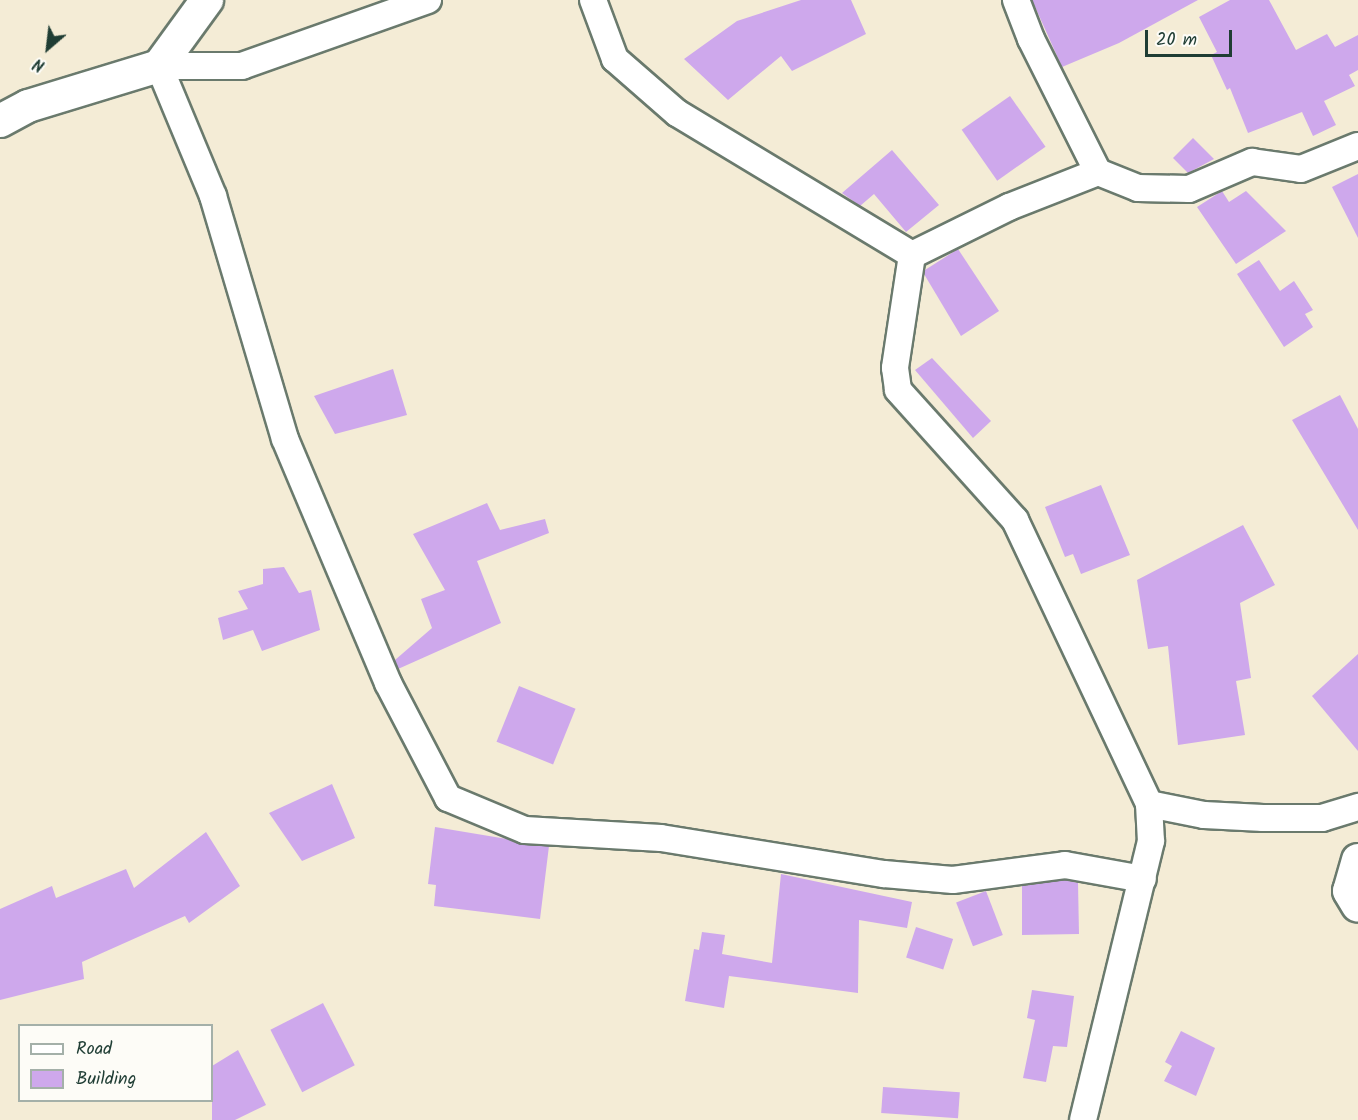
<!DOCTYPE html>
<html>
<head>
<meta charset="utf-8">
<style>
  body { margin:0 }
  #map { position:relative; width:1358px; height:1120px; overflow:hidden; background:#f4ecd6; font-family:Kalam,sans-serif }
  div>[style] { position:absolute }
  .building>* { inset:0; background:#cea8ec; transform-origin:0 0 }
  .roads { filter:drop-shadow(2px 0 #6a7a6d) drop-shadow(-2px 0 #6a7a6d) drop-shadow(0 2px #6a7a6d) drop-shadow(0 -2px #6a7a6d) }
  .minor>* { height:26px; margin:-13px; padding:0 13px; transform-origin:13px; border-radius:13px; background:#fff }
  .tertiary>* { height:32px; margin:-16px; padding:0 16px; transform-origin:16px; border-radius:16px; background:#fff }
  span { translate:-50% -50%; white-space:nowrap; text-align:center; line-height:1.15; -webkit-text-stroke:5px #fdfcf7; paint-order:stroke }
  .legend { position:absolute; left:18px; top:1024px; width:195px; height:78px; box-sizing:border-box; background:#fdfcf7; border:2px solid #a4b0a9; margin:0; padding:8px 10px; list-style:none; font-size:18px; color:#1f3d34 }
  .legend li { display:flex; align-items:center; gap:12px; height:30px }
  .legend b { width:30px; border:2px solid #a4b0a9 }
  .north { position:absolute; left:18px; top:18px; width:60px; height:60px; -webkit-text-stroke:4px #fdfcf7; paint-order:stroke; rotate:208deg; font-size:16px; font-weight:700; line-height:24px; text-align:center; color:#1f3d34 }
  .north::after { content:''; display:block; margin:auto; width:21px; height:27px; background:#1f3d34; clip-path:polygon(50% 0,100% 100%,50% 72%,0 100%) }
  .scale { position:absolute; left:1145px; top:30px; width:87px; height:27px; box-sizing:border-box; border:3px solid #1f3d34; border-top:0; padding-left:8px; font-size:18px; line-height:21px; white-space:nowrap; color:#1f3d34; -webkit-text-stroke:4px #fdfcf7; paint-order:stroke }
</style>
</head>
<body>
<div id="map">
  <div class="building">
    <div style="clip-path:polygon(801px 0,851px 0,866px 34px,792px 71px,781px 56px,728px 100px,684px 59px,737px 21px)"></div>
    <div style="clip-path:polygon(1032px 0,1198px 0,1119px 43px,1062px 67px)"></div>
    <div style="clip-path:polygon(1230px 0,1269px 0,1296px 50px,1327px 34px,1335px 47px,1358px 35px,1358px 70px,1349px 75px,1355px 86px,1324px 101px,1336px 125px,1313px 136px,1302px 112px,1248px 133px,1230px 88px,1227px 90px,1211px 55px,1217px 52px,1199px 17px)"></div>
    <div style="left:1010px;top:96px;width:62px;height:59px;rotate:55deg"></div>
    <div style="clip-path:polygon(1193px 138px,1214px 159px,1188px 173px,1173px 158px)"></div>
    <div style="clip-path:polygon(892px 150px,939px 205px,906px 232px,874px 194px,860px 206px,842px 193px)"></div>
    <div style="clip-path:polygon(1358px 174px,1358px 238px,1332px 187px)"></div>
    <div style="clip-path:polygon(1222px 191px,1229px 202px,1246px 191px,1286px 231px,1236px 264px,1197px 207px)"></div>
    <div style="clip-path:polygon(958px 249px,999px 311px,961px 336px,924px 274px,925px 270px)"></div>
    <div style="clip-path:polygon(1259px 260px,1280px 291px,1294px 281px,1313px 310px,1305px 314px,1313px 327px,1284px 347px,1237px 274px)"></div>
    <div style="clip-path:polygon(932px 358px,991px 421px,973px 438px,915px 370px)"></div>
    <div style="clip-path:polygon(393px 369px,407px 415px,335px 434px,314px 396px)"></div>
    <div style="clip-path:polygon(1340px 395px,1358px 429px,1358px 530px,1292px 420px)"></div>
    <div style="clip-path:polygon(1101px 485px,1130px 555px,1081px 574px,1073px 554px,1065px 557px,1045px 507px)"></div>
    <div style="clip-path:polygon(487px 503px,500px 530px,545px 519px,549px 533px,477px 561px,501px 623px,398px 669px,395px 660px,432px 628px,421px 599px,445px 590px,413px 534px)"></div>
    <div style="clip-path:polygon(1243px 525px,1275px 585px,1240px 603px,1251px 678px,1236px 681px,1245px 735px,1178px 745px,1168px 646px,1148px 649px,1137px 580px)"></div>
    <div style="clip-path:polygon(284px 567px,299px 593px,311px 590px,320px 630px,262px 651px,253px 630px,223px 640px,218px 618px,248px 609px,238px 591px,263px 584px,263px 569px)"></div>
    <div style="clip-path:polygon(1358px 654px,1358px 751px,1312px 696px)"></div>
    <div style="left:519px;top:686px;width:61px;height:60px;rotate:22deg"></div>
    <div style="clip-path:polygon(332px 784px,355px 838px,302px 861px,269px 813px)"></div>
    <div style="clip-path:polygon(435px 827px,549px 846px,540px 919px,434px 906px,436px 885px,428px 884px)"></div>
    <div style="clip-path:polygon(206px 832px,240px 886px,189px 923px,185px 916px,82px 962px,84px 979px,0 1000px,0 909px,52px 886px,56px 898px,126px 869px,134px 888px)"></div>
    <div style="clip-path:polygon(781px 874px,912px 902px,907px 928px,859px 920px,858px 993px,729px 976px,724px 1008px,685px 1001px,694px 949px,699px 950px,702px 932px,725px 935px,722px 954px,772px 963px)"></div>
    <div style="clip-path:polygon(1065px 880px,1078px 883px,1079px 934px,1022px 935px,1022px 886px)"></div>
    <div style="left:986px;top:891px;width:47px;height:32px;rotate:69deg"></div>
    <div style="left:916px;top:927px;width:39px;height:32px;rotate:18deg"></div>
    <div style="clip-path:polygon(1032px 990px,1074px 996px,1067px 1047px,1053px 1046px,1046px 1082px,1023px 1078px,1035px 1020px,1027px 1018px)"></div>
    <div style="left:323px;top:1003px;width:70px;height:59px;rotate:63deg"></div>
    <div style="clip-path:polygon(1181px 1031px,1215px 1048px,1196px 1096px,1164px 1081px,1172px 1066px,1165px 1062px)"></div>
    <div style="clip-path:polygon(238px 1050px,266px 1105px,235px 1120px,212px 1120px,212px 1066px)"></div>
    <div style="left:883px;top:1087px;width:77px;height:26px;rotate:4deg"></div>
  </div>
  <div class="roads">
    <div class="minor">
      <div style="left:428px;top:0;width:197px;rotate:160.5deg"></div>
      <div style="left:242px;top:66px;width:83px;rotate:180deg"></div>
      <div style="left:159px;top:66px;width:141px;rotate:67.4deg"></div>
      <div style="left:213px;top:196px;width:253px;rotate:73.5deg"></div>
      <div style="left:285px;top:439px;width:265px;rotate:67.1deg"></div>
      <div style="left:388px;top:683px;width:130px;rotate:62.4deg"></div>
      <div style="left:448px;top:798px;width:83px;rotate:22.6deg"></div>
      <div style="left:525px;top:830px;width:136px;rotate:3.4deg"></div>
      <div style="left:661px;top:838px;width:226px;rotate:9.2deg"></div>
      <div style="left:884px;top:874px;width:69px;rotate:5deg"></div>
      <div style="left:953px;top:880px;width:113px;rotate:-7.6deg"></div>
      <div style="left:1065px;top:865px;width:79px;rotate:10.2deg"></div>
      <div style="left:593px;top:0;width:63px;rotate:69.6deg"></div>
      <div style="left:615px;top:59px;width:82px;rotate:41.1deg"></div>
      <div style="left:677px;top:113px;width:275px;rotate:31.1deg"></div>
      <div style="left:912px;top:255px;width:108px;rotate:-26.3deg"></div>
      <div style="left:1009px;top:207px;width:96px;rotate:-21.5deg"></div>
      <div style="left:1098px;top:172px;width:43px;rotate:21.8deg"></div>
      <div style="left:1138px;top:188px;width:51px;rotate:1.1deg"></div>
      <div style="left:1189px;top:189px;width:69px;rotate:-23.2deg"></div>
      <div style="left:1252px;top:162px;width:49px;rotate:8.1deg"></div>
      <div style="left:1301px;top:169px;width:61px;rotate:-22deg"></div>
      <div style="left:1016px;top:0;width:42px;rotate:69deg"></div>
      <div style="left:1031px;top:39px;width:149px;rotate:63.3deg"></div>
      <div style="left:912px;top:255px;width:114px;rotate:98.6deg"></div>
      <div style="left:895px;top:368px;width:22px;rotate:82deg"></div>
      <div style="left:898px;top:390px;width:175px;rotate:48deg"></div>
      <div style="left:1015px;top:520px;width:314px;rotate:64.7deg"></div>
      <div style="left:1149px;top:804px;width:37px;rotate:87deg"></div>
      <div style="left:1151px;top:841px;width:287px;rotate:103.7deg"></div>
      <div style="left:1149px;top:804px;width:56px;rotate:11.3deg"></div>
      <div style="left:1204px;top:815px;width:59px;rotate:2.9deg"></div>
      <div style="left:1263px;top:818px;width:59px"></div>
      <div style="left:1322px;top:818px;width:38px;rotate:-17deg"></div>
    </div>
    <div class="tertiary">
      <div style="left:0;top:121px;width:32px;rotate:-28deg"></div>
      <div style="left:28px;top:106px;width:137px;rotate:-17deg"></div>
      <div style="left:159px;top:66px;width:82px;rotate:-54deg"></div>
      <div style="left:1358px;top:860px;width:32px;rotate:106deg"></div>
      <div style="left:1349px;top:891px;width:17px;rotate:59deg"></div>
    </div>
  </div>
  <ul class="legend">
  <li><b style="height:8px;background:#fff"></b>Road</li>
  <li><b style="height:16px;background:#cea8ec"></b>Building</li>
  </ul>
  <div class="north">N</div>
  <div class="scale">20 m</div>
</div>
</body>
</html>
